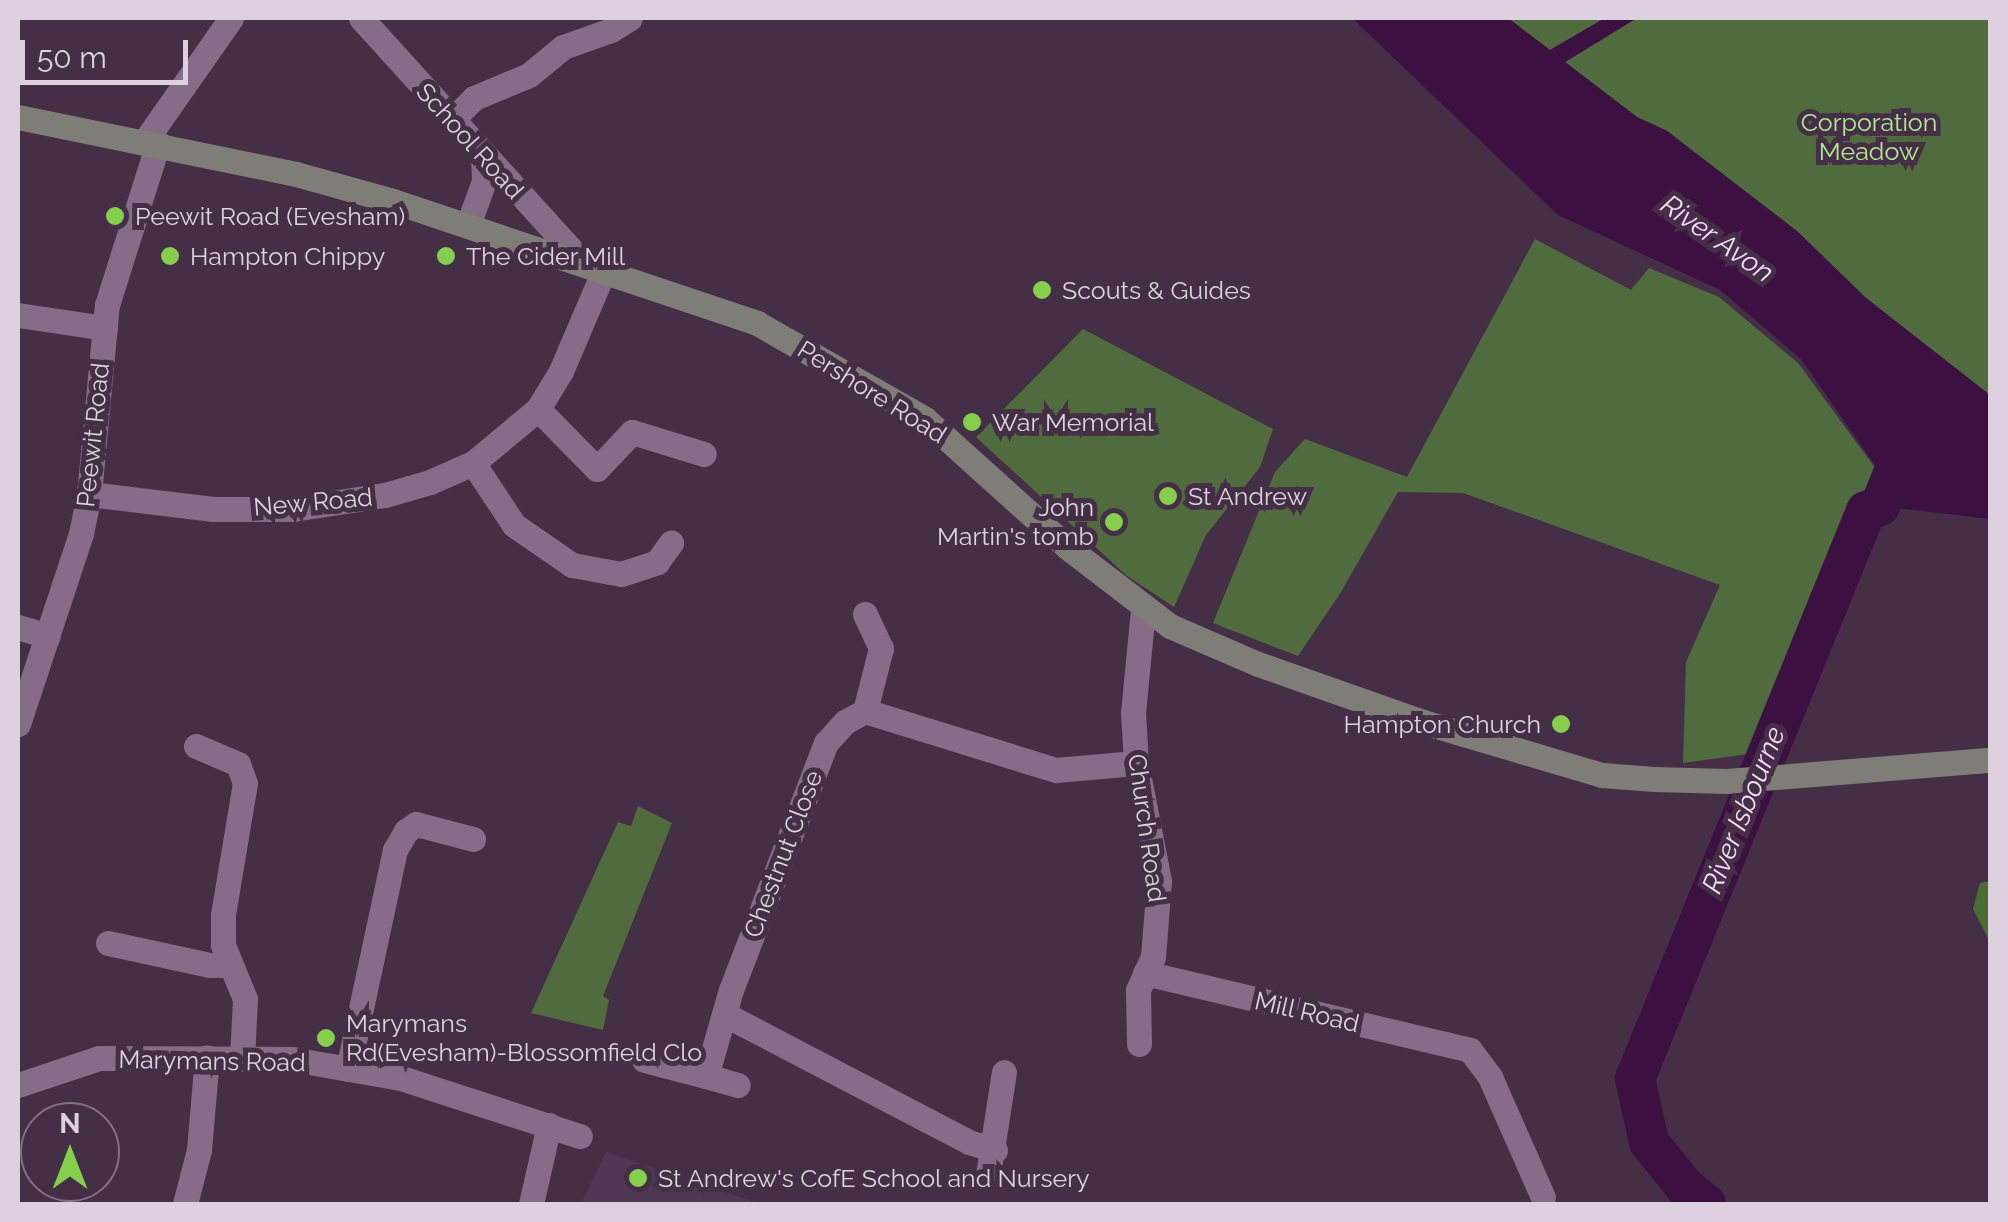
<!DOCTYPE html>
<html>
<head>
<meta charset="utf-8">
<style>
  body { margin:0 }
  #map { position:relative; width:2008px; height:1222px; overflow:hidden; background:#442f46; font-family:Raleway,sans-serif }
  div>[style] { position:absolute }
  .built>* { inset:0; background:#503753 }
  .green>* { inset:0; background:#506c3f }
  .forest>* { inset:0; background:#4a6e32 }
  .water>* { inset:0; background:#3c1141 }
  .river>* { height:40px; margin:-20px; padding:0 20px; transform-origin:20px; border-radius:20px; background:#3c1141 }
  .street>* { height:25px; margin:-12.5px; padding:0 12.5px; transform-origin:12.5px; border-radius:12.5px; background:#856d87 }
  .secondary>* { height:25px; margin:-12.5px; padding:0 12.5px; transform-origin:12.5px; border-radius:12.5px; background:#807d78 }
  .dots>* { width:28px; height:28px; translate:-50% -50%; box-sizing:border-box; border:5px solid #442f46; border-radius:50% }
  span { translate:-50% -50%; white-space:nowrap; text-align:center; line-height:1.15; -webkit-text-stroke:10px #442f46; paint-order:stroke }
  .park-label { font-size:25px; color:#b1e790 }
  .street-label { font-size:25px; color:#ded1df }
  .poi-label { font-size:25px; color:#ded1df }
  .left { translate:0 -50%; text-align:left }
  .right { translate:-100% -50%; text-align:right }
  .water-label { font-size:28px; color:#f5daf8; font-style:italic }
  .frame { position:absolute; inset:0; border:20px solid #ded1df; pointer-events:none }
  .north { position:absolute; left:20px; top:1102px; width:100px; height:100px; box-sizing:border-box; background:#442f46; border:2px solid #827083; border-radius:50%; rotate:0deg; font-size:28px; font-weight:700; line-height:40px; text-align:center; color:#ded1df }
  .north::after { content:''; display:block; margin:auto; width:35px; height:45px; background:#85cf4d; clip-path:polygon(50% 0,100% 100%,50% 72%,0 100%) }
  .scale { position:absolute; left:20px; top:40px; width:168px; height:45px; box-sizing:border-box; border:5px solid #ded1df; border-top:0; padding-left:12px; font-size:30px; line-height:35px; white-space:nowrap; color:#ded1df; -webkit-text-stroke:8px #442f46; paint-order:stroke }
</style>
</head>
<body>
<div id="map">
  <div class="built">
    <div style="clip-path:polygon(606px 1152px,761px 1204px,581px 1204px)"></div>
  </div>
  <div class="green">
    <div style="clip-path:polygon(1508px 18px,1605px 18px,1550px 50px)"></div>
    <div style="clip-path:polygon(1637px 18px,1990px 18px,1990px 395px,1866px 298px,1798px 232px,1667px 131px,1637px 117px,1565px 62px)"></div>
    <div style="clip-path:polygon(1535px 239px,1631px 290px,1649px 268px,1719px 297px,1798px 363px,1876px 469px,1880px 506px,1866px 512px,1770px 751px,1683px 763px,1686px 662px,1720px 585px,1463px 493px,1398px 492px,1341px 592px,1298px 656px,1213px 623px,1275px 472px,1305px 439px,1407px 477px)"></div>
    <div style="clip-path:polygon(1083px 329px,1273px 429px,1260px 467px,1206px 535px,1174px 607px,1127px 576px,976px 437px)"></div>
    <div style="clip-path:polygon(638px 806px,672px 823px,603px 996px,609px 1000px,603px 1030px,531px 1013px,618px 822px,631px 826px)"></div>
  </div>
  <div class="forest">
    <div style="clip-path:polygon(1990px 881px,1990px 942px,1973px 909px,1980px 883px)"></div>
  </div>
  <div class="water">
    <div style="clip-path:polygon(1352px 18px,1508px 18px,1550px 50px,1605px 18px,1637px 18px,1565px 62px,1637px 117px,1667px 131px,1798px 232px,1866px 298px,1990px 395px,1990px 519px,1880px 506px,1877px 468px,1801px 359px,1720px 290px,1558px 215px)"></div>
  </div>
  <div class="river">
    <div style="left:1706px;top:1204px;width:27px;rotate:-141deg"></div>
    <div style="left:1685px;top:1187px;width:58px;rotate:-128.7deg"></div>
    <div style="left:1649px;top:1142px;width:65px;rotate:-102.5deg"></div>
    <div style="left:1635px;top:1079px;width:613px;rotate:-67.87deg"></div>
    <div style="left:1866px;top:511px;width:15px;rotate:-20deg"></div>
    <div style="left:1880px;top:506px;width:54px;rotate:-68.2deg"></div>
  </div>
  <div class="street">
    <div style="left:361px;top:18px;width:329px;rotate:47.8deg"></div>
    <div style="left:451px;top:121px;width:33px;rotate:-45deg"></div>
    <div style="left:474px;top:98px;width:60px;rotate:-22.7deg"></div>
    <div style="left:529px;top:75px;width:44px;rotate:-39.5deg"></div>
    <div style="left:563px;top:47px;width:51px;rotate:-19.5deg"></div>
    <div style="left:611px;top:30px;width:22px;rotate:-32deg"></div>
    <div style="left:145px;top:141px;width:150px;rotate:-55deg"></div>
    <div style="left:468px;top:225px;width:47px;rotate:-70deg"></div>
    <div style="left:484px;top:181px;width:25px;rotate:-92deg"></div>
    <div style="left:18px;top:315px;width:88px;rotate:8.5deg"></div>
    <div style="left:538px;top:409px;width:84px;rotate:45.5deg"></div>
    <div style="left:597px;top:469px;width:51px;rotate:-46.6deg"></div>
    <div style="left:632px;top:432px;width:75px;rotate:17deg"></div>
    <div style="left:473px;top:463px;width:74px;rotate:56.5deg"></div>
    <div style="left:514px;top:525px;width:70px;rotate:34.6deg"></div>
    <div style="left:572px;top:565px;width:50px;rotate:10.4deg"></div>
    <div style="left:621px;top:574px;width:38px;rotate:-18deg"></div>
    <div style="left:657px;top:562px;width:24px;rotate:-54deg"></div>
    <div style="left:89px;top:494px;width:125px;rotate:6.9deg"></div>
    <div style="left:213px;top:509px;width:80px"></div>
    <div style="left:293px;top:509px;width:93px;rotate:-8.7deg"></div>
    <div style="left:385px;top:495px;width:47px;rotate:-16.1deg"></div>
    <div style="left:430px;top:482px;width:47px;rotate:-23.8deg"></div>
    <div style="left:473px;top:463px;width:85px;rotate:-39.7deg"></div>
    <div style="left:538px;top:409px;width:44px;rotate:-58.8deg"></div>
    <div style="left:561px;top:371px;width:110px;rotate:-66.9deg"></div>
    <div style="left:865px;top:614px;width:38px;rotate:65deg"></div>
    <div style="left:881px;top:648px;width:65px;rotate:104.3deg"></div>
    <div style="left:18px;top:627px;width:31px;rotate:17deg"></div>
    <div style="left:18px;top:724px;width:200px;rotate:-71.7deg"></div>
    <div style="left:81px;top:534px;width:41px;rotate:-78.7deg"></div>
    <div style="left:89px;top:494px;width:190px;rotate:-84.6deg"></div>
    <div style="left:107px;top:305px;width:170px;rotate:-72.5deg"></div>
    <div style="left:196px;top:746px;width:46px;rotate:23.2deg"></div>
    <div style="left:238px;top:764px;width:20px;rotate:70deg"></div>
    <div style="left:245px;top:783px;width:134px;rotate:99.5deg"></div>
    <div style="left:223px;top:915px;width:30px;rotate:90deg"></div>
    <div style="left:223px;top:945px;width:58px;rotate:67.8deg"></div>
    <div style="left:245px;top:999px;width:60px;rotate:92.9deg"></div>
    <div style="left:108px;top:943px;width:104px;rotate:12.2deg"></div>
    <div style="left:210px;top:965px;width:20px"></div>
    <div style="left:1145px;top:973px;width:334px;rotate:13.3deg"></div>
    <div style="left:1470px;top:1050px;width:34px;rotate:53deg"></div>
    <div style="left:1490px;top:1077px;width:131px;rotate:66.2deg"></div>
    <div style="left:1139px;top:1044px;width:54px;rotate:-91.1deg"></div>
    <div style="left:1138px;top:990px;width:36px;rotate:-66deg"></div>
    <div style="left:1153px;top:957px;width:76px;rotate:-85.5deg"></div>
    <div style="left:1159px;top:881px;width:120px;rotate:-101deg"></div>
    <div style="left:1136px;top:763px;width:50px;rotate:-93.4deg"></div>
    <div style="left:1133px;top:713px;width:104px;rotate:-84.5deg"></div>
    <div style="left:644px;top:1060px;width:64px;rotate:14.5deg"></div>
    <div style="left:706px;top:1076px;width:65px;rotate:-73.8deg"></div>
    <div style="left:348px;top:1069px;width:224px;rotate:-77.9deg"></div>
    <div style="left:395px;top:850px;width:22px;rotate:-60deg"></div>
    <div style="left:406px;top:831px;width:12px;rotate:-35deg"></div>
    <div style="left:416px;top:824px;width:59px;rotate:14.7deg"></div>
    <div style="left:706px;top:1076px;width:33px;rotate:16deg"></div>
    <div style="left:18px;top:1085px;width:85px;rotate:-18.4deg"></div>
    <div style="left:99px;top:1058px;width:193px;rotate:0.3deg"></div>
    <div style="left:292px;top:1059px;width:111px;rotate:9.9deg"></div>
    <div style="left:401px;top:1078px;width:188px;rotate:18deg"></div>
    <div style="left:995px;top:1150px;width:27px;rotate:-163deg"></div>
    <div style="left:969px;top:1142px;width:276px;rotate:-152.4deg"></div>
    <div style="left:724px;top:1014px;width:25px;rotate:-74deg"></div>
    <div style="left:731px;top:990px;width:265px;rotate:-69deg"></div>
    <div style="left:826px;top:743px;width:28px;rotate:-48deg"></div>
    <div style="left:845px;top:722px;width:23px;rotate:-29deg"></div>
    <div style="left:865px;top:711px;width:200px;rotate:17.2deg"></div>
    <div style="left:1056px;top:770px;width:80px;rotate:-5deg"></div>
    <div style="left:988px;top:1175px;width:104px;rotate:-81.2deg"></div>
    <div style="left:185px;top:1204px;width:56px;rotate:-75.5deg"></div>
    <div style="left:199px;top:1150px;width:93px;rotate:-85.1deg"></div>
    <div style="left:531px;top:1204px;width:81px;rotate:-77.2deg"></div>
  </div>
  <div class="secondary">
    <div style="left:18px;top:117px;width:284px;rotate:11.6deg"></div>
    <div style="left:296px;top:174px;width:101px;rotate:15.6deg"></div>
    <div style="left:393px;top:201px;width:384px;rotate:18.5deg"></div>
    <div style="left:757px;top:323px;width:193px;rotate:29.7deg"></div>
    <div style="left:925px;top:419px;width:191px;rotate:42deg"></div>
    <div style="left:1067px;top:547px;width:130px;rotate:37.5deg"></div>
    <div style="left:1170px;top:626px;width:96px;rotate:23.4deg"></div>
    <div style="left:1258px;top:664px;width:175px;rotate:19.4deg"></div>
    <div style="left:1423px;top:722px;width:187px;rotate:16.5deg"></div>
    <div style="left:1602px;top:775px;width:52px;rotate:4.4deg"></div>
    <div style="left:1654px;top:779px;width:73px;rotate:1.6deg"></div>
    <div style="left:1727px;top:781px;width:264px;rotate:-4.6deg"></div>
  </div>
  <div class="dots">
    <div style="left:115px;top:216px;background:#85cf4d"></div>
    <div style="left:170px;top:256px;background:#85cf4d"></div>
    <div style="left:446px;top:256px;background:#85cf4d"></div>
    <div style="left:1042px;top:290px;background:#85cf4d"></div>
    <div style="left:972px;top:422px;background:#85cf4d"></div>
    <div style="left:1168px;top:496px;background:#85cf4d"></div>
    <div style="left:1114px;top:522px;background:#85cf4d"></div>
    <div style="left:1561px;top:724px;background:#85cf4d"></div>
    <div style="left:326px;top:1038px;background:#85cf4d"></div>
    <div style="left:638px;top:1178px;background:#85cf4d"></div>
  </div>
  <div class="park-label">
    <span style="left:1869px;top:137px">Corporation<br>Meadow</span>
  </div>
  <div class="street-label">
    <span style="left:470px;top:141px;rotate:48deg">School Road</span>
    <span style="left:872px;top:392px;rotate:32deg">Pershore Road</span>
    <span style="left:93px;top:435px;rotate:-84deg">Peewit Road</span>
    <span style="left:313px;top:502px;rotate:-5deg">New Road</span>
    <span style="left:1147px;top:828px;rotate:82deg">Church Road</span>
    <span style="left:783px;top:854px;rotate:-69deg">Chestnut Close</span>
    <span style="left:1307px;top:1012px;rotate:13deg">Mill Road</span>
    <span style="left:212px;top:1061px;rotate:1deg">Marymans Road</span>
  </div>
  <div class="poi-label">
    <span class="left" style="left:135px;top:216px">Peewit Road (Evesham)</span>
    <span class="left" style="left:190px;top:256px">Hampton Chippy</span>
    <span class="left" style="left:466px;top:256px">The Cider Mill</span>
    <span class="left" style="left:1062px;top:290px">Scouts &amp; Guides</span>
    <span class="left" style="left:992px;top:422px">War Memorial</span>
    <span class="left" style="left:1188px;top:496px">St Andrew</span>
    <span class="right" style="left:1094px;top:522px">John<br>Martin's tomb</span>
    <span class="right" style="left:1541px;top:724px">Hampton Church</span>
    <span class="left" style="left:346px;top:1038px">Marymans<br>Rd(Evesham)-Blossomfield Clo</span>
    <span class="left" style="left:658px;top:1178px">St Andrew's CofE School and Nursery</span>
  </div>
  <div class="water-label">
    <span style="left:1717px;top:239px;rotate:35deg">River Avon</span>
    <span style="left:1744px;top:810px;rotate:-68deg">River Isbourne</span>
  </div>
  <div class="frame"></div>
  <div class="north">N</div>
  <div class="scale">50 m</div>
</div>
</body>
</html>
